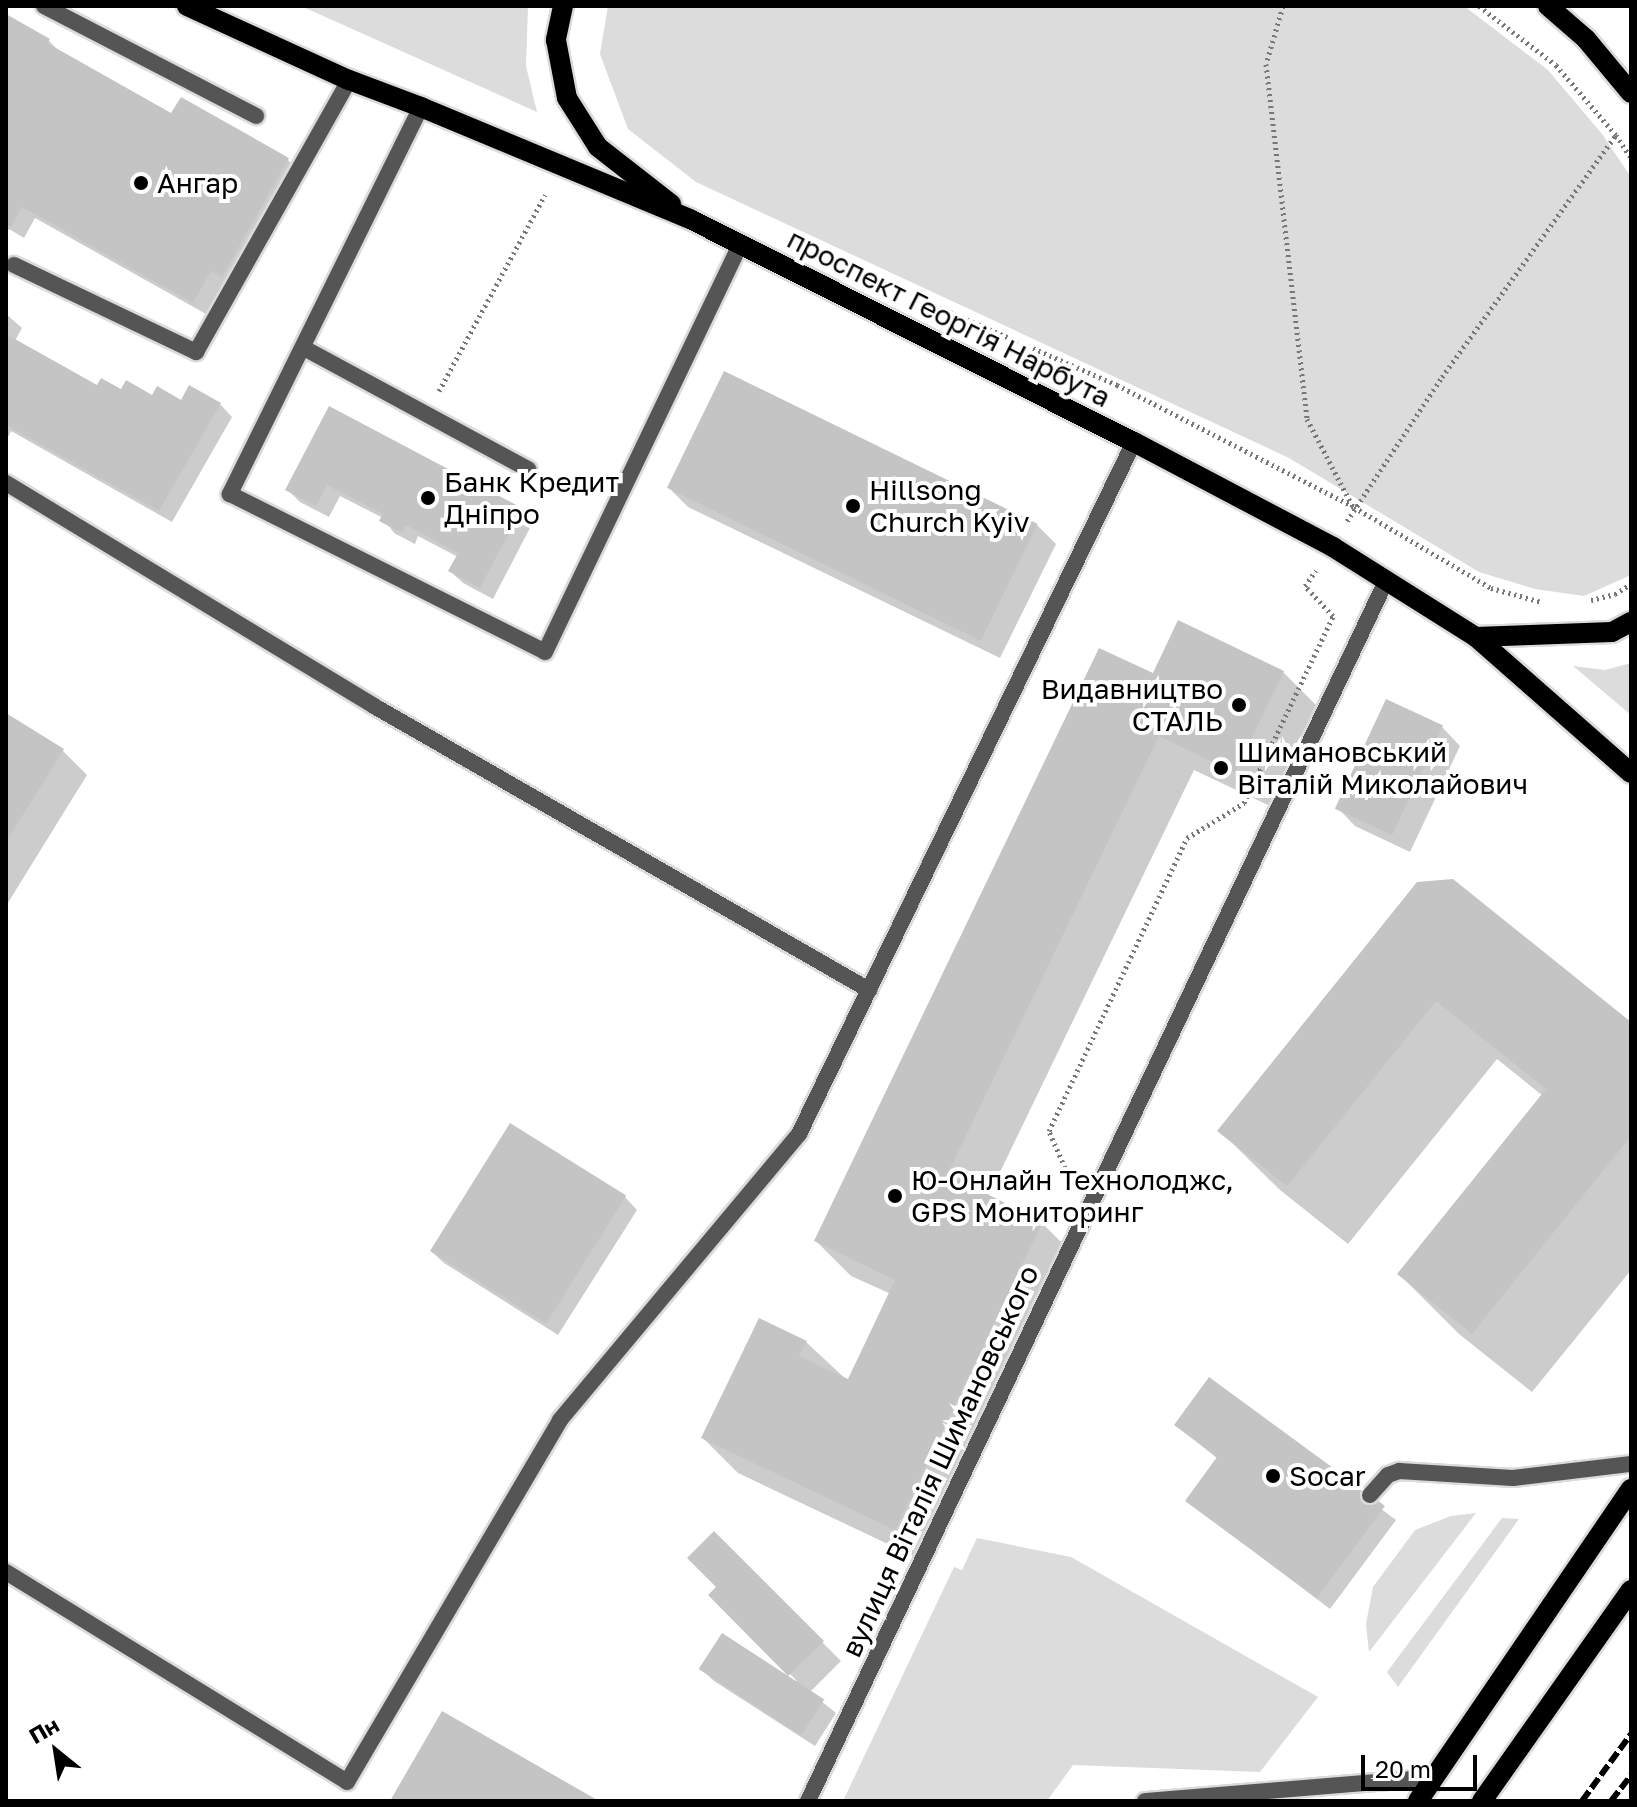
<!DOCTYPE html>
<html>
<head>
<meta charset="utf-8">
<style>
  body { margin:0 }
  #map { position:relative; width:1637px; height:1807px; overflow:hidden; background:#fff; font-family:"Golos Text",sans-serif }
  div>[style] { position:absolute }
  .green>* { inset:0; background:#dcdcdc }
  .shadow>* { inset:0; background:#0003 }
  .building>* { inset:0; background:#c4c4c4; transform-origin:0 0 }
  .path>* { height:5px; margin-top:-2.5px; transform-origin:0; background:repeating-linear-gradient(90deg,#777 0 2px,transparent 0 6px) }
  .roads { filter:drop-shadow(2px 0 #dbdbdb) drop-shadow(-2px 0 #dbdbdb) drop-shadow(0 2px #dbdbdb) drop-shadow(0 -2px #dbdbdb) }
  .lane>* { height:16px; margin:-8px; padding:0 8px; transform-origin:8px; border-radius:8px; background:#555 }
  .street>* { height:16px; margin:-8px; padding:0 8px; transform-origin:8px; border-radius:8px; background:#555 }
  .primary>* { height:20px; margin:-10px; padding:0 10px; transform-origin:10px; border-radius:10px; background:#000 }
  .rail>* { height:6px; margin-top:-3px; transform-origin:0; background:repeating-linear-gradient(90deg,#000 0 12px,transparent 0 16px) }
  .dots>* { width:22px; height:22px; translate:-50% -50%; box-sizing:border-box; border:4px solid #fff; border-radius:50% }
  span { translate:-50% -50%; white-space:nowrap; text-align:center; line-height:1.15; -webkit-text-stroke:8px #fff; paint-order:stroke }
  .poi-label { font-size:28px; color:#000 }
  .left { translate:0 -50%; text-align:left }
  .right { translate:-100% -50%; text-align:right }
  .street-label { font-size:28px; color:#000 }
  .frame { position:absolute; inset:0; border:8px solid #000; pointer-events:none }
  .north { position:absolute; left:16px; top:1711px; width:80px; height:80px; -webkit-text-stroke:6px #fff; paint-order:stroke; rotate:330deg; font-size:22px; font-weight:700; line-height:32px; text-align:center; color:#000 }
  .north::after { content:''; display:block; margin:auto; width:28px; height:36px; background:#000; clip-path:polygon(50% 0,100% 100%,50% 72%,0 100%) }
  .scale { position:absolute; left:1361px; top:1755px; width:116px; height:36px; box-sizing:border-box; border:4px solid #000; border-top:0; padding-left:10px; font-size:24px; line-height:28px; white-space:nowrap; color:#000; -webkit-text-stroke:6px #fff; paint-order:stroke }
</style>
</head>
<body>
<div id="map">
  <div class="green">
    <div style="clip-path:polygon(301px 6px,528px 6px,526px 66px,537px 112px)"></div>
    <div style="clip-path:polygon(608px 6px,1464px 6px,1548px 70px,1602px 134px,1631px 177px,1631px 575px,1584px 596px,1535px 589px,1479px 572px,1289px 458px,696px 182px,628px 129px,600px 54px)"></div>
    <div style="clip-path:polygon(1631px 663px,1631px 715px,1573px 666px,1605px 670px)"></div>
    <div style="clip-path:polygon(1476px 1513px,1369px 1652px,1366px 1624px,1373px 1587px,1415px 1530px,1451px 1516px)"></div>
    <div style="clip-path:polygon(1502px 1518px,1519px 1519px,1398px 1687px,1387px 1672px)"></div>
    <div style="clip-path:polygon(977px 1538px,1071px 1557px,1318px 1697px,1260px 1772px,1073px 1765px,1047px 1801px,843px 1801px,954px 1567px,962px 1570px)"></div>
  </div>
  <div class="shadow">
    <div style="clip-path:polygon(6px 16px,48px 40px,61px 53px,172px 116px,181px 100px,288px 160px,300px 172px,235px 288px,224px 282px,206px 314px,35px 218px,24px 238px,9px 229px,6px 234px)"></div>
    <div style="clip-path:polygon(6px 314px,22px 328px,15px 341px,98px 388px,182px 402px,220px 404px,232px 417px,172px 522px,11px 431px,6px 441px)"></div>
    <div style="clip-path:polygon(725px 373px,1037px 525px,1056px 544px,1000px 658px,688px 507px,669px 488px)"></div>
    <div style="clip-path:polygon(330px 409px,521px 509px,533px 522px,493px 599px,463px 583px,450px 571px,458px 557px,418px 536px,415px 544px,394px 533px,383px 518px,340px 496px,329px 517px,300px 502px,287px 489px)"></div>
    <div style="clip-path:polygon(1283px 672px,1318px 707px,1270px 806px,1194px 770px,988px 1197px,1042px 1223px,1077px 1258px,930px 1564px,738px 1473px,703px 1438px,806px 1342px,849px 1382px,891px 1294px,851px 1276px,816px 1241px,1154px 676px)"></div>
    <div style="clip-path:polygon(6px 716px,63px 751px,87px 775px,6px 906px)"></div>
    <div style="clip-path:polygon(1442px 727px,1460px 746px,1410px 852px,1355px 826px,1337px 807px)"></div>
    <div style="clip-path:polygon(1418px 884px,1631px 1025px,1631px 1270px,1532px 1392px,1459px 1334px,1399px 1274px,1543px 1096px,1497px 1059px,1348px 1244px,1280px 1190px,1220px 1131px)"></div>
    <div style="clip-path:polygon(625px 1197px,637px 1210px,558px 1335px,444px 1263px,431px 1251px)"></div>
    <div style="clip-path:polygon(1209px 1380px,1396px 1520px,1330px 1609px,1187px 1501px,1218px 1459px,1176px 1425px)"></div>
    <div style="clip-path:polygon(714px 1534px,841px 1661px,810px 1692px,836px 1713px,815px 1746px,714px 1681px,701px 1669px,797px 1681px,711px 1595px,719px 1587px)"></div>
  </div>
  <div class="building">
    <div style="clip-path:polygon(6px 14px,50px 39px,47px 43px,171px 113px,181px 97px,289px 158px,222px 277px,211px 271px,193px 303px,22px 207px,11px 227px,6px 224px)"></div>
    <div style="clip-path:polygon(6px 334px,97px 385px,101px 378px,121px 389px,126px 380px,152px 395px,157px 386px,181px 400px,189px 385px,221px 403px,159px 511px,6px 425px)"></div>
    <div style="left:724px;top:371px;width:349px;height:130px;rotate:26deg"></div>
    <div style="clip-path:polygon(329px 406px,522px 508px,480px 588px,448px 571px,458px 553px,406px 525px,402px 533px,379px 521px,383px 514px,327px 485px,316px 506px,285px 490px)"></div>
    <div style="clip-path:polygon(1178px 620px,1284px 671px,1235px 773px,1159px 736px,947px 1175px,1043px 1221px,895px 1530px,701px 1438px,759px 1318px,807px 1341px,799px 1356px,848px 1379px,895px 1280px,814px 1241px,1099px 648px,1153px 673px)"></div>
    <div style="left:1386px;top:699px;width:63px;height:121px;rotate:25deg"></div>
    <div style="clip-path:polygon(6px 713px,64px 749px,6px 842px)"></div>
    <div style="clip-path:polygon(1453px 879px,1631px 1022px,1631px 1136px,1472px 1334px,1397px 1274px,1546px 1089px,1436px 1001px,1287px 1186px,1217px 1131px,1417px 882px)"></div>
    <div style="left:510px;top:1123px;width:137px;height:151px;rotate:32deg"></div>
    <div style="clip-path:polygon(1209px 1377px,1385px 1506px,1317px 1598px,1185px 1501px,1217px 1457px,1174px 1425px)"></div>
    <div style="clip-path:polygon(714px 1531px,824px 1641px,788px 1676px,708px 1595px,716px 1587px,687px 1558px)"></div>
    <div style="left:722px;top:1633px;width:122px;height:43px;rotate:33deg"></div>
    <div style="clip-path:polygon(442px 1711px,599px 1801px,390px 1801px)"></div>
  </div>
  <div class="path">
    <div style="left:1283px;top:6px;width:60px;rotate:106.3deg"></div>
    <div style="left:1266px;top:64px;width:357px;rotate:83.4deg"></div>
    <div style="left:1307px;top:419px;width:99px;rotate:62.4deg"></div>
    <div style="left:1479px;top:6px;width:97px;rotate:37.5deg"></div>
    <div style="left:1556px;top:65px;width:92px;rotate:49.4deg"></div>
    <div style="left:1616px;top:135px;width:27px;rotate:57deg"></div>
    <div style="left:934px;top:305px;width:200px;rotate:23.6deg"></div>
    <div style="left:1117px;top:385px;width:267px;rotate:27.2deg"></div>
    <div style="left:1354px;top:507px;width:159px;rotate:30.6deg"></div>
    <div style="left:1491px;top:588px;width:53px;rotate:15.4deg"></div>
    <div style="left:439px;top:391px;width:223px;rotate:-61.6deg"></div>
    <div style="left:1347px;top:521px;width:173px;rotate:-56.6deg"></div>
    <div style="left:1442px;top:377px;width:298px;rotate:-54.3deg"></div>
    <div style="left:1591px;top:600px;width:25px;rotate:-14deg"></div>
    <div style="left:1615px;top:594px;width:19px;rotate:-32deg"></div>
    <div style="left:1072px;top:1184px;width:58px;rotate:-113.5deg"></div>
    <div style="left:1049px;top:1131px;width:324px;rotate:-64.8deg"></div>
    <div style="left:1187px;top:838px;width:67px;rotate:-31.6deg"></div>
    <div style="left:1244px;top:803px;width:207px;rotate:-64.5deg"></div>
    <div style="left:1333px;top:616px;width:41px;rotate:-133deg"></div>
    <div style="left:1305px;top:586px;width:19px;rotate:-55deg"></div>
  </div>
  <div class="roads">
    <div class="lane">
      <div style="left:44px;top:6px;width:239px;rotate:27.4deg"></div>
      <div style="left:421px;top:107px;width:432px;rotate:116.3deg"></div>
      <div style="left:230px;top:494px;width:352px;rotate:26.6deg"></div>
      <div style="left:545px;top:652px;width:451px;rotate:-64.4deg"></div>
      <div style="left:14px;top:265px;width:202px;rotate:25.5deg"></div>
      <div style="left:196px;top:352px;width:312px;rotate:-60.6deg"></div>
      <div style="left:304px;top:348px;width:255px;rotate:28.4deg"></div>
      <div style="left:6px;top:483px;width:430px;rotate:31.2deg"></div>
      <div style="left:374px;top:706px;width:571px;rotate:29.84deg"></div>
      <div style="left:1370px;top:1495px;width:27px;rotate:-48deg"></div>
      <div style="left:1388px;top:1475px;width:12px;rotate:-20deg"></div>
      <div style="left:1399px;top:1471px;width:114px;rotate:3.5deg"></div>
      <div style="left:1513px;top:1478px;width:119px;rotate:-6.8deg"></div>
      <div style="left:6px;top:1572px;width:400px;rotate:31.6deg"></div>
      <div style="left:347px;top:1782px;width:420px;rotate:-59.5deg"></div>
      <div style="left:560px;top:1420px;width:373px;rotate:-50.1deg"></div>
      <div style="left:799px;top:1134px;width:769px;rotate:-64.17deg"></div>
      <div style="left:1145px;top:1801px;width:291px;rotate:-4.7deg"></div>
    </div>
    <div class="street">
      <div style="left:808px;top:1801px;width:1352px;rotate:-64.65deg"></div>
    </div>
    <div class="primary">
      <div style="left:187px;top:6px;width:178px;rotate:24.6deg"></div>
      <div style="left:349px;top:80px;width:77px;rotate:20.6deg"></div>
      <div style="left:421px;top:107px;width:291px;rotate:22.6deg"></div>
      <div style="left:690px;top:219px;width:497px;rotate:26.7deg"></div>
      <div style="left:1134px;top:442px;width:225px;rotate:27.8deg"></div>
      <div style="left:1333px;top:547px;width:169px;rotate:32.2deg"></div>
      <div style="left:1476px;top:637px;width:206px;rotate:41.3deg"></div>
      <div style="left:563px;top:6px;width:35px;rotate:102deg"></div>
      <div style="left:556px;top:40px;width:59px;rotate:79.3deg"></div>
      <div style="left:567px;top:98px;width:58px;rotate:57.7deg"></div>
      <div style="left:598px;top:147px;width:93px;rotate:38deg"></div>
      <div style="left:1548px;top:6px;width:50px;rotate:41deg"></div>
      <div style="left:1586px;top:39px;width:70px;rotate:50.2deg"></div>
      <div style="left:1476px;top:637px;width:136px;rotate:-2.1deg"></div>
      <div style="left:1612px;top:632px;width:21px;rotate:-28deg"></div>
      <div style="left:1418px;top:1801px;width:378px;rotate:-55.7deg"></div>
      <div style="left:1482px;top:1801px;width:258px;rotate:-54.8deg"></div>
    </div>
  </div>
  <div class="rail">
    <div style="left:1582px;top:1801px;width:83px;rotate:-53.8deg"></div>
    <div style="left:1611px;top:1801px;width:33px;rotate:-52deg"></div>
  </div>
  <div class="dots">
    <div style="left:141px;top:183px;background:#000"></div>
    <div style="left:428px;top:498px;background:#000"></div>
    <div style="left:853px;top:506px;background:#000"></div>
    <div style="left:1239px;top:705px;background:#000"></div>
    <div style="left:1221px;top:768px;background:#000"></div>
    <div style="left:895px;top:1196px;background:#000"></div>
    <div style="left:1273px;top:1476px;background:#000"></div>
  </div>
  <div class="poi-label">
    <span class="left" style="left:157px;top:183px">Ангар</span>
    <span class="left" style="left:444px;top:498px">Банк Кредит<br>Дніпро</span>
    <span class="left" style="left:869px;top:506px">Hillsong<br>Church Kyiv</span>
    <span class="right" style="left:1223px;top:705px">Видавництво<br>СТАЛЬ</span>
    <span class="left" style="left:1237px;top:768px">Шимановський<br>Віталій Миколайович</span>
    <span class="left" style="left:911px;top:1196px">Ю-Онлайн Технолоджс,<br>GPS Мониторинг</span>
    <span class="left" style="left:1289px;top:1476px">Socar</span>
  </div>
  <div class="street-label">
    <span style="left:949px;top:318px;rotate:27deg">проспект Георгія Нарбута</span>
    <span style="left:940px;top:1461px;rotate:-65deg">вулиця Віталія Шимановського</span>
  </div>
  <div class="frame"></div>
  <div class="north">Пн</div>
  <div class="scale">20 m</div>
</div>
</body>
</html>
